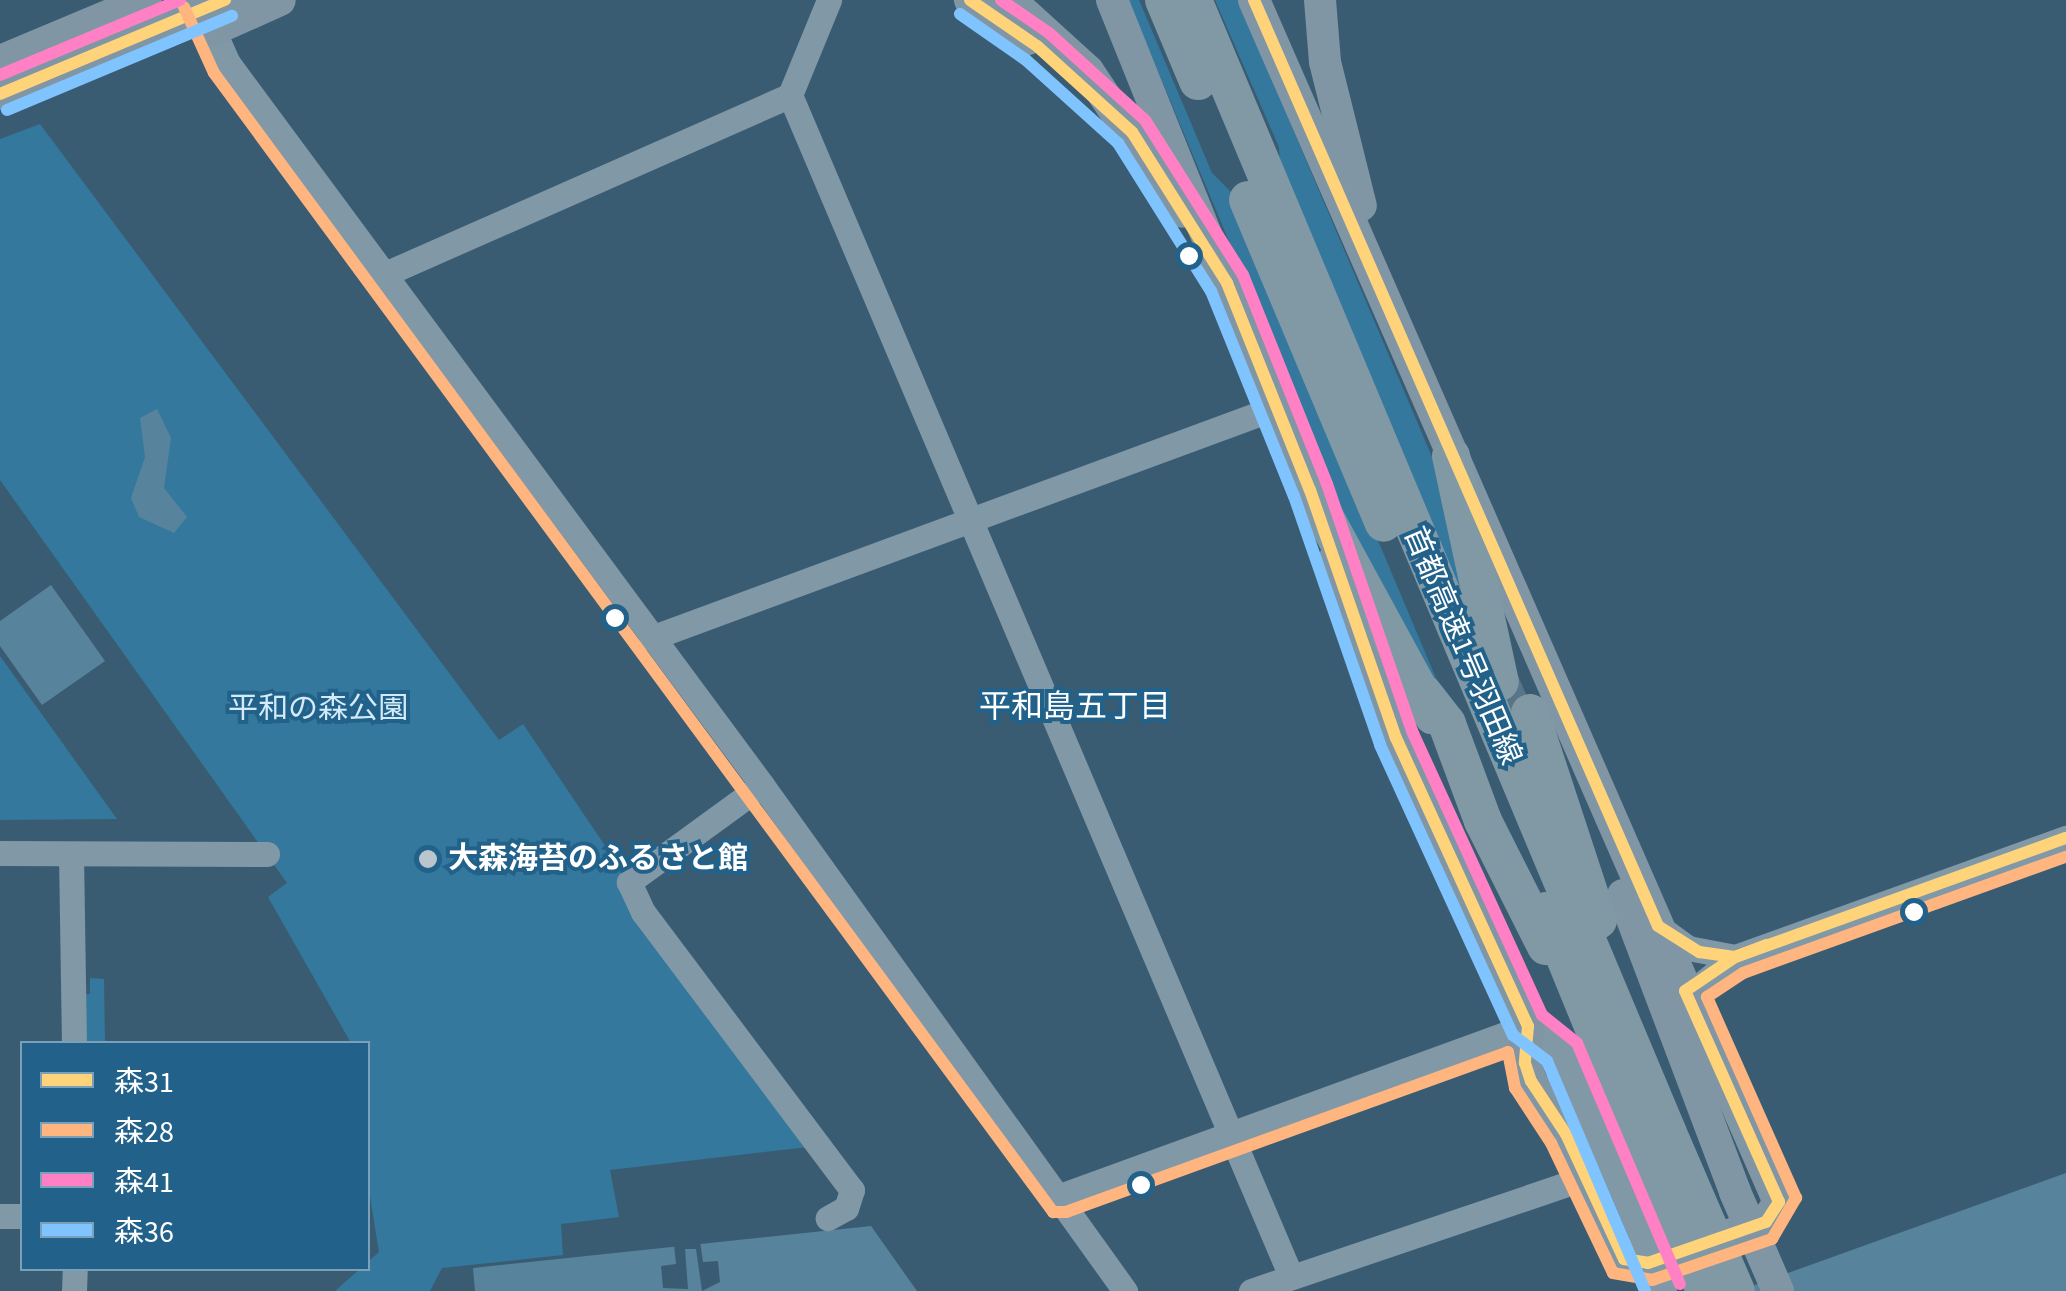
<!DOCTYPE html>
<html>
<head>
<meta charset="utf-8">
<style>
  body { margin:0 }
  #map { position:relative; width:2066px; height:1291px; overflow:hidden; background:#3a5c72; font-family:"Source Sans 3","Noto Sans JP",sans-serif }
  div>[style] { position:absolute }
  .green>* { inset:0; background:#34789e }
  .water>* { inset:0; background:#57839d }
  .pier>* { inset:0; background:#3a5c72 }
  .highway-tunnel>* { height:38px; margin-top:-19px; transform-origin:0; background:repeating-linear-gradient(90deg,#587487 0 38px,transparent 0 57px) }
  .minor>* { height:25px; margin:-12.5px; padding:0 12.5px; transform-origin:12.5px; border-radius:12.5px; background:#8198a7 }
  .major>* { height:32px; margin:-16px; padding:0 16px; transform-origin:16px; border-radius:16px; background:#8096a5 }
  .highway>* { height:38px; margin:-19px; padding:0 19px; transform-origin:19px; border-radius:19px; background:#8198a5 }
  .minor-bridge>* { height:25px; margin:-12.5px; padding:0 12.5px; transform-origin:12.5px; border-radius:12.5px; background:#8198a7 }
  .major-bridge>* { height:32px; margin:-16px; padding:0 16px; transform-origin:16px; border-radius:16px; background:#8096a5 }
  .highway-bridge>* { height:38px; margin:-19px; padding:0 19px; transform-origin:19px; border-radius:19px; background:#8198a5 }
  .bus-1>* { height:12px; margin:-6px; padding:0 6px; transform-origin:6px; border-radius:6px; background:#ffd37a }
  .bus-2>* { height:12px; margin:-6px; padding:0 6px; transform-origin:6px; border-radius:6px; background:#ffb580 }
  .bus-3>* { height:12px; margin:-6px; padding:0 6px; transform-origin:6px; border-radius:6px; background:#ff80c5 }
  .bus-4>* { height:12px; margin:-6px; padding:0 6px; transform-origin:6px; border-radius:6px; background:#80c4ff }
  .dots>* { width:28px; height:28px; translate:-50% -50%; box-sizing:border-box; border:5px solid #22628a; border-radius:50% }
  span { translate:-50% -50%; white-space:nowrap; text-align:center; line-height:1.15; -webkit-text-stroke:8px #22628a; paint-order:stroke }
  .street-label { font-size:30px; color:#fff }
  .park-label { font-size:30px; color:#d3eaf8 }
  .poi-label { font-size:30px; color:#fff; font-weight:700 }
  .left { translate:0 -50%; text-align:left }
  .neighbourhood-label { font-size:32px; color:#fff }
  .legend { position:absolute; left:20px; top:1041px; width:350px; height:230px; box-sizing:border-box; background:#22628a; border:2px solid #7aa1b9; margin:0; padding:12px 18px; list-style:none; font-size:30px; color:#fff }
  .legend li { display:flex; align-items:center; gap:20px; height:50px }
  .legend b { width:50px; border:2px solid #7aa1b9 }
</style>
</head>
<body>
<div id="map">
  <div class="green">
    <div style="clip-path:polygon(1128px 0,1139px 0,1212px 173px,1231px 192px,1500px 830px,1368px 573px)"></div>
    <div style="clip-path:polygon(1215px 0,1238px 0,1435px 464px,1468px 613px,1280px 178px,1279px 147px)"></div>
    <div style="clip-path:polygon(40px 124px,499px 740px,523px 724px,808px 1147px,610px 1170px,619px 1217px,561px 1224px,563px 1255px,442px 1268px,430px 1291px,335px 1291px,379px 1252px,368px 1184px,368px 1044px,351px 1043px,268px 897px,287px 883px,0 480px,0 139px)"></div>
    <div style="clip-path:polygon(0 656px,117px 819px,0 820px)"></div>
    <div style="clip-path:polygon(90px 978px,104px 979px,105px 1043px,76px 1043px,76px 995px,90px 994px)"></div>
  </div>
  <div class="water">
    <div style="clip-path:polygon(157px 409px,171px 438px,164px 488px,187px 517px,174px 533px,139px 517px,131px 498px,145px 457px,140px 418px)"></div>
    <div style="clip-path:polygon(51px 585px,105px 661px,42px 705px,0 646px,0 621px)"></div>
    <div style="clip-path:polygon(2066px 1173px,2066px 1291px,1738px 1291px)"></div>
    <div style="clip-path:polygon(871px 1226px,917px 1291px,475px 1291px,473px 1268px)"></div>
  </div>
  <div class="pier">
    <div style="clip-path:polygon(700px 1241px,703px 1262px,718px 1261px,720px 1282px,702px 1291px,696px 1249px,685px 1249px,688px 1289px,663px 1288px,661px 1266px,676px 1264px,674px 1244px)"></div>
  </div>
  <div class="highway-tunnel">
    <div style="left:1500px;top:682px;width:40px;rotate:66.6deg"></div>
  </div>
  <div class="minor">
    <div style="left:206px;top:14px;width:54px;rotate:65.8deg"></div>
    <div style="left:228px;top:63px;width:898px;rotate:53.51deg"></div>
    <div style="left:762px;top:785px;width:623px;rotate:54.34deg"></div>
    <div style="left:790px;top:95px;width:103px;rotate:-67.7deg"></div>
    <div style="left:385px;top:274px;width:443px;rotate:-23.8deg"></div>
    <div style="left:790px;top:95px;width:1281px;rotate:67.02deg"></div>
    <div style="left:651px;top:638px;width:667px;rotate:-20.25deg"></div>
    <div style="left:762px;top:785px;width:165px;rotate:143.9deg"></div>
    <div style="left:629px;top:882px;width:33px;rotate:65deg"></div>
    <div style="left:643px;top:912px;width:348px;rotate:53.1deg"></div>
    <div style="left:852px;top:1190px;width:19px;rotate:108deg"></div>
    <div style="left:846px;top:1208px;width:21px;rotate:151deg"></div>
    <div style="left:0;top:853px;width:267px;rotate:0.2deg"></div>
    <div style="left:71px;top:854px;width:190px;rotate:89.1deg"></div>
    <div style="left:1658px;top:926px;width:37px;rotate:36deg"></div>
    <div style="left:1688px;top:948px;width:48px;rotate:10.8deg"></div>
    <div style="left:1679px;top:1002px;width:72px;rotate:-38.8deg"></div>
    <div style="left:1735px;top:957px;width:352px;rotate:-19.8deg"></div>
    <div style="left:1060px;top:1196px;width:498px;rotate:-20deg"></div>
    <div style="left:1528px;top:1026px;width:41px;rotate:36deg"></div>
    <div style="left:1561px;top:1050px;width:176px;rotate:66.5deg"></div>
    <div style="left:0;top:1216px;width:22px"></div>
    <div style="left:74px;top:1291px;width:23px;rotate:-88deg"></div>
    <div style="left:1251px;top:1291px;width:330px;rotate:-18.7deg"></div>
  </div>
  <div class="major">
    <div style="left:970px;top:0;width:70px;rotate:33.9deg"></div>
    <div style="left:1010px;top:0;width:105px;rotate:42.3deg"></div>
    <div style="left:1088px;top:71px;width:169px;rotate:56.3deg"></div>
    <div style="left:1112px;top:0;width:553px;rotate:68.12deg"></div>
    <div style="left:1254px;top:0;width:1312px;rotate:66.41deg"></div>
    <div style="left:1779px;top:1202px;width:24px;rotate:123deg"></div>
    <div style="left:1766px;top:1222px;width:125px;rotate:160.8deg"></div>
    <div style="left:1648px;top:1263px;width:24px;rotate:-171deg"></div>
    <div style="left:1624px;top:1259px;width:14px;rotate:-126deg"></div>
    <div style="left:1616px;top:1248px;width:124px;rotate:-113.7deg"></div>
    <div style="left:1566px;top:1134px;width:64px;rotate:-123.4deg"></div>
    <div style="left:1531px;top:1081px;width:19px;rotate:-108deg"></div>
    <div style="left:1525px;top:1063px;width:37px;rotate:-85deg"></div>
    <div style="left:1528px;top:1026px;width:317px;rotate:-114.6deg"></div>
    <div style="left:1396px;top:738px;width:189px;rotate:-109.1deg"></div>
    <div style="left:1320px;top:0;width:62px;rotate:85.4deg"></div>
    <div style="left:1325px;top:62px;width:148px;rotate:76deg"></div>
    <div style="left:213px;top:30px;width:73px;rotate:-24.1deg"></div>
    <div style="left:0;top:61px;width:158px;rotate:-22.7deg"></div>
    <div style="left:1623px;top:895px;width:317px;rotate:69.3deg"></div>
  </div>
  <div class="highway">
    <div style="left:1164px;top:0;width:88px;rotate:67.2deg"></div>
    <div style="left:1193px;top:0;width:1226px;rotate:67.26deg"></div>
    <div style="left:1248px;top:200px;width:350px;rotate:67.2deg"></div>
    <div style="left:1451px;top:456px;width:231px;rotate:77.8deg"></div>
    <div style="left:1310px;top:490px;width:257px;rotate:61.4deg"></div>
    <div style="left:1423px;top:693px;width:39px;rotate:52deg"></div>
    <div style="left:1447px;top:724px;width:103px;rotate:69.6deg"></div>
    <div style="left:1483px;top:821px;width:140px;rotate:63.3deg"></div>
    <div style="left:1530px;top:713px;width:218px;rotate:71.8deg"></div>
    <div style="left:1546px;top:911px;width:177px;rotate:67.8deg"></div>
  </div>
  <div class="minor-bridge">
    <div style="left:1631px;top:1211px;width:87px;rotate:67.6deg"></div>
  </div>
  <div class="major-bridge">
    <div style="left:0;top:94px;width:244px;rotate:-22.7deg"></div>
    <div style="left:1735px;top:1192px;width:108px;rotate:66.5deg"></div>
  </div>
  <div class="highway-bridge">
    <div style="left:1613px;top:1075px;width:235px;rotate:66.9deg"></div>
    <div style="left:1667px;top:1131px;width:174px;rotate:66.7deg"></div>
  </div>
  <div class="bus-1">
    <div style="left:970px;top:0;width:81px;rotate:34.5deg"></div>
    <div style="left:1037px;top:46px;width:128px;rotate:42.2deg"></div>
    <div style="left:1132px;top:132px;width:178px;rotate:57.8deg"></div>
    <div style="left:1227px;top:283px;width:223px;rotate:68.2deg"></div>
    <div style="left:1310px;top:490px;width:262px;rotate:70.9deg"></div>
    <div style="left:1396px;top:738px;width:317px;rotate:65.4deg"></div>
    <div style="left:1528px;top:1026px;width:37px;rotate:95deg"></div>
    <div style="left:1525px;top:1063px;width:19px;rotate:72deg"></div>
    <div style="left:1531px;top:1081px;width:64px;rotate:56.6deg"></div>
    <div style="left:1566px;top:1134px;width:138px;rotate:65.1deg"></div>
    <div style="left:1624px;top:1259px;width:24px;rotate:9deg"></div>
    <div style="left:1648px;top:1263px;width:125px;rotate:-19.2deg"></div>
    <div style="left:1766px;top:1222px;width:24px;rotate:-57deg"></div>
    <div style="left:1779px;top:1202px;width:231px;rotate:-114deg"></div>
    <div style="left:1685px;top:991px;width:60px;rotate:-34.2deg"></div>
    <div style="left:1735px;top:957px;width:352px;rotate:-19.8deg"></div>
    <div style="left:1254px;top:0;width:1010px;rotate:66.43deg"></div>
    <div style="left:1658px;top:926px;width:49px;rotate:32.4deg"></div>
    <div style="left:1699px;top:952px;width:36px;rotate:8deg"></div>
    <div style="left:1735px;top:957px;width:34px;rotate:-21deg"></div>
    <div style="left:0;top:94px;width:244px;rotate:-22.7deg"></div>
  </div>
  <div class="bus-2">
    <div style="left:184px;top:7px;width:72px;rotate:65.6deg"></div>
    <div style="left:214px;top:73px;width:1415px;rotate:53.62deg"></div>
    <div style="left:1053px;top:1212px;width:13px"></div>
    <div style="left:1066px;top:1212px;width:470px;rotate:-19.9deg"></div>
    <div style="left:1508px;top:1052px;width:37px;rotate:79deg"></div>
    <div style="left:1515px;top:1088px;width:66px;rotate:56.8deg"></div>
    <div style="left:1551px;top:1143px;width:144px;rotate:64.5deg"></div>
    <div style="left:1613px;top:1273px;width:40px;rotate:10deg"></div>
    <div style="left:1652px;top:1280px;width:127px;rotate:-18.9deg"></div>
    <div style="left:1772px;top:1239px;width:48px;rotate:-59.7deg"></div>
    <div style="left:1796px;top:1198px;width:220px;rotate:-113.9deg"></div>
    <div style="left:1707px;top:997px;width:43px;rotate:-33.7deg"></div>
    <div style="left:1743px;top:973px;width:343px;rotate:-19.8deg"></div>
  </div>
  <div class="bus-3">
    <div style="left:1001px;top:0;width:58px;rotate:34.5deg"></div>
    <div style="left:1049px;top:33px;width:130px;rotate:42.2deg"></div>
    <div style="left:1145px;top:120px;width:183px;rotate:57.7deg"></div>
    <div style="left:1243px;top:275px;width:225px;rotate:68.1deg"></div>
    <div style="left:1327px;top:484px;width:261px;rotate:71deg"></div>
    <div style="left:1412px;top:731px;width:312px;rotate:65.4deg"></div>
    <div style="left:1542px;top:1015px;width:45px;rotate:38.7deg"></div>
    <div style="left:1577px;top:1043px;width:262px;rotate:66.9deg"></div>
    <div style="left:0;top:75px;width:195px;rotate:-22.6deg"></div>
  </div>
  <div class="bus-4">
    <div style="left:960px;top:14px;width:80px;rotate:34.9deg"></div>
    <div style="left:1026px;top:60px;width:124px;rotate:42.1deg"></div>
    <div style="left:1118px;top:143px;width:175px;rotate:57.9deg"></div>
    <div style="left:1211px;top:291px;width:221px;rotate:68deg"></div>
    <div style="left:1294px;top:496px;width:263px;rotate:70.9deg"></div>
    <div style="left:1380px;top:745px;width:319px;rotate:65.4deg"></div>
    <div style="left:1513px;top:1035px;width:43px;rotate:37.4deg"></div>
    <div style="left:1547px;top:1061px;width:250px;rotate:66.9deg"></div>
    <div style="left:7px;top:110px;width:244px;rotate:-22.7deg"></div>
  </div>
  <div class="dots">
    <div style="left:1189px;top:256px;background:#fff"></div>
    <div style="left:615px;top:618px;background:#fff"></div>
    <div style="left:428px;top:859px;background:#bac6ce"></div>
    <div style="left:1914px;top:912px;background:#fff"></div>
    <div style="left:1141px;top:1185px;background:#fff"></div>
  </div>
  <div class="street-label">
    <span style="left:1462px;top:646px;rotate:67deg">首都高速1号羽田線</span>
  </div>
  <div class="park-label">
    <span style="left:318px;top:709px">平和の森公園</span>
  </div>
  <div class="poi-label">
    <span class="left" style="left:448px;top:859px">大森海苔のふるさと館</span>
  </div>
  <div class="neighbourhood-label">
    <span style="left:1075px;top:707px">平和島五丁目</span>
  </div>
  <ul class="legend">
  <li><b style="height:12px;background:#ffd37a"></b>森31</li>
  <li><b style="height:12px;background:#ffb580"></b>森28</li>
  <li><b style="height:12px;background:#ff80c5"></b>森41</li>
  <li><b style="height:12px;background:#80c4ff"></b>森36</li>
  </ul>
</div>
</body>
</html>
